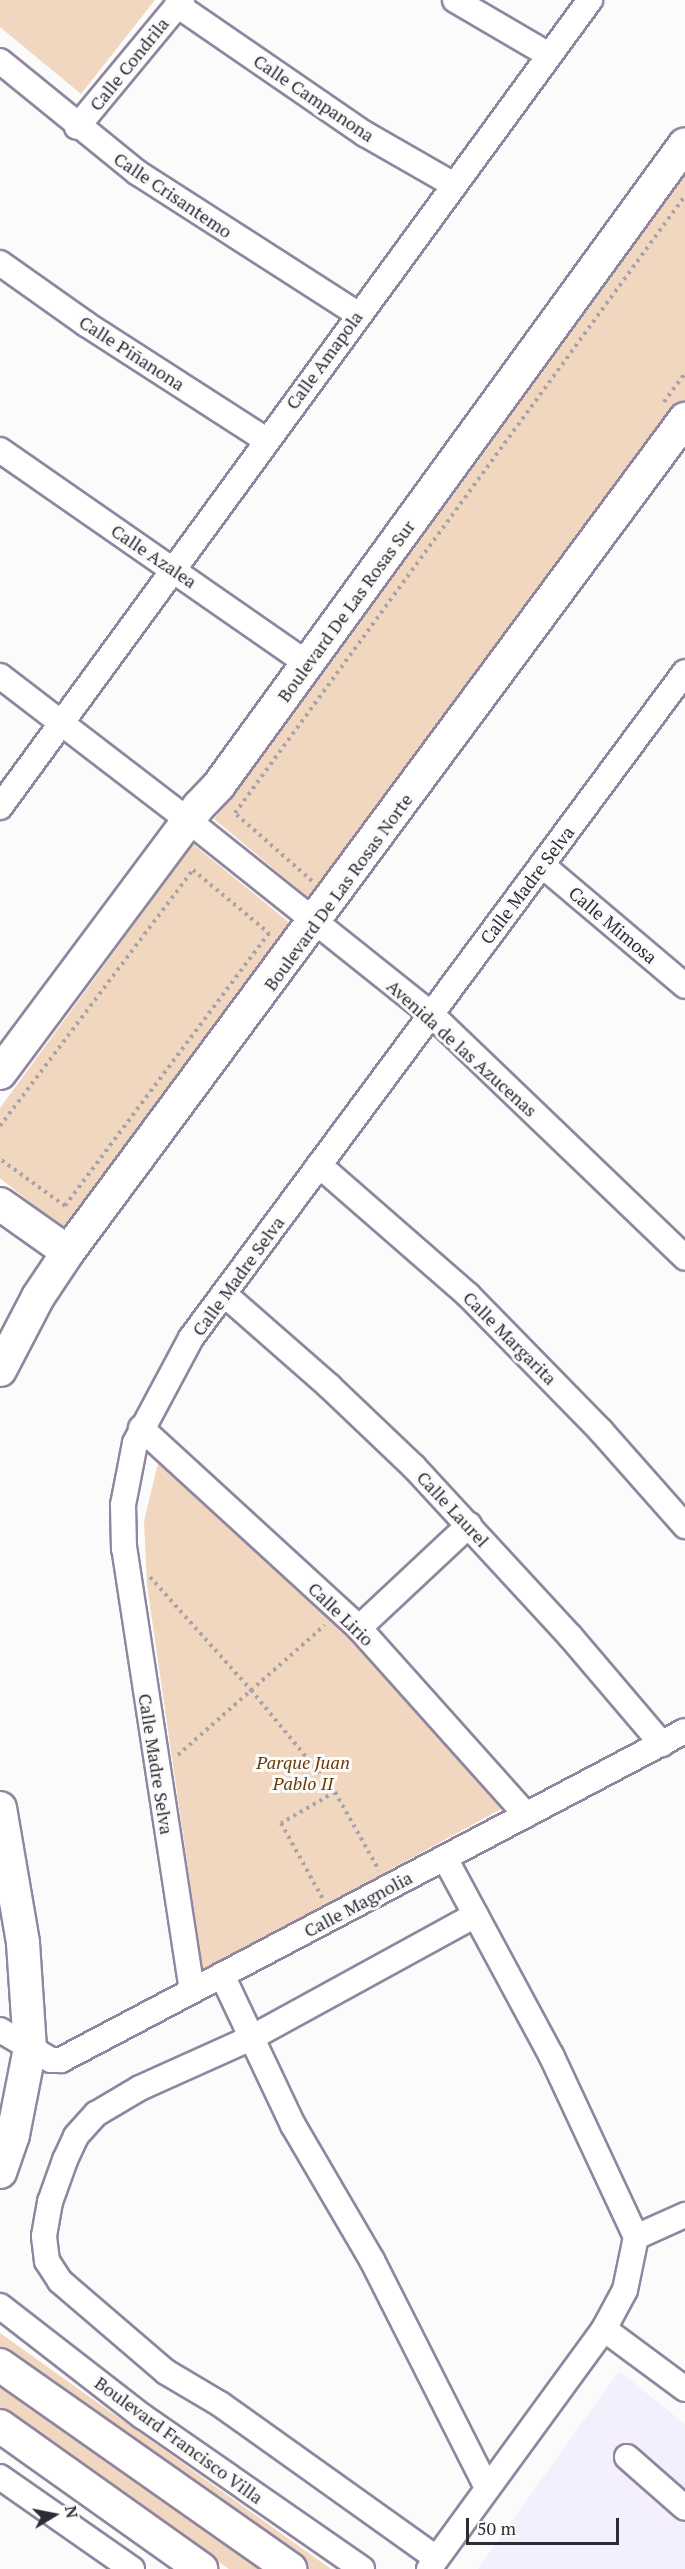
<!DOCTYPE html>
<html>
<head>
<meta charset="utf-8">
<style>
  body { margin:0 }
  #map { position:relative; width:685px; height:2569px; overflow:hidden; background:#fbfbfb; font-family:"PT Serif",serif }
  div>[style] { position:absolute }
  .built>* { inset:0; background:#f4effd }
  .green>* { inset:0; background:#f2d7c0 }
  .path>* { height:4px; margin-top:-2px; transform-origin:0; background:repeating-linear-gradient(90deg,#a6a4a8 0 3px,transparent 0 7.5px) }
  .roads { filter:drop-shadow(2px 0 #8f869f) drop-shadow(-2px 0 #8f869f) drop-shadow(0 2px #8f869f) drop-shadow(0 -2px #8f869f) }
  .minor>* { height:24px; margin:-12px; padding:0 12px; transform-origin:12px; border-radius:12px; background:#fff }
  .major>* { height:32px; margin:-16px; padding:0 16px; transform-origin:16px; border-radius:16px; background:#fff }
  span { translate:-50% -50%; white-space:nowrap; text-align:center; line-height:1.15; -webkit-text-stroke:6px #fbfbfb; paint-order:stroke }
  .street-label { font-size:18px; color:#2e2b35 }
  .park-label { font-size:18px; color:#6a3b06; font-style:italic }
  .north { position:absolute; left:24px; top:2485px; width:60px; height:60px; -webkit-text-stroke:4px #fbfbfb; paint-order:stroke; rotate:80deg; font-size:16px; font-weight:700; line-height:24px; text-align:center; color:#2e2b35 }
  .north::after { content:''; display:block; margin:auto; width:21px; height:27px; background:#2e2b35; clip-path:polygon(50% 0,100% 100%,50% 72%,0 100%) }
  .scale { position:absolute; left:466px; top:2518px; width:153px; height:27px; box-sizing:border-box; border:3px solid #2e2b35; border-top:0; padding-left:8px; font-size:18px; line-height:21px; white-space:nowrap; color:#2e2b35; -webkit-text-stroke:4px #fbfbfb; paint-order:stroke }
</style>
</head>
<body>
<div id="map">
  <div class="built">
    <div style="clip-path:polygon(619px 2371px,685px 2424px,685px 2569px,478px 2569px)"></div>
  </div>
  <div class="green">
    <div style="clip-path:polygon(0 0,155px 0,81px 94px,0 27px)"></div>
    <div style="clip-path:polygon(685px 174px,685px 400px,316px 904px,214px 819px)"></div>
    <div style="clip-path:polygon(193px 844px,296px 928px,72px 1236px,0 1178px,0 1108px)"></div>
    <div style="clip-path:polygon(160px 1455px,353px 1636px,501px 1809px,203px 1972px,147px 1585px,144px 1521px)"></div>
    <div style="clip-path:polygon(0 2333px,331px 2569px,309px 2569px,0 2352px)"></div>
    <div style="clip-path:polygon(0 2375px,270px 2569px,229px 2569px,0 2409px)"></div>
  </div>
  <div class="path">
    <div style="left:664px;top:402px;width:36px;rotate:-54deg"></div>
    <div style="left:312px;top:881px;width:103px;rotate:-138.6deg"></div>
    <div style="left:235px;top:813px;width:764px;rotate:-53.9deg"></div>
    <div style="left:0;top:1126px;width:321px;rotate:-53deg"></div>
    <div style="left:193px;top:870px;width:99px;rotate:39.7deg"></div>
    <div style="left:269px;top:933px;width:341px;rotate:126.8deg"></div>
    <div style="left:65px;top:1206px;width:80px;rotate:-144.1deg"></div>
    <div style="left:150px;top:1577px;width:152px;rotate:48.2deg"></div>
    <div style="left:251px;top:1690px;width:132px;rotate:50.5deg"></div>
    <div style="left:335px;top:1792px;width:62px;rotate:150.1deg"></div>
    <div style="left:281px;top:1823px;width:87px;rotate:61.1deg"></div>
    <div style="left:178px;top:1755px;width:196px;rotate:-41.5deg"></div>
    <div style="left:335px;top:1792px;width:90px;rotate:60.6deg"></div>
  </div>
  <div class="roads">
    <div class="minor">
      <div style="left:455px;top:0;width:109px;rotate:30.3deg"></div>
      <div style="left:177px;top:5px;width:228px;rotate:34.5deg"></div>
      <div style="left:365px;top:134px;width:103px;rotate:29.8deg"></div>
      <div style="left:0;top:61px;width:178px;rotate:39.1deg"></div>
      <div style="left:138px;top:173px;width:261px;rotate:32.7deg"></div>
      <div style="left:77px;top:127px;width:165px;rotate:-50.4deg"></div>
      <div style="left:0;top:263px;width:105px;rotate:35.3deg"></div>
      <div style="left:86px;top:324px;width:214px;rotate:32.8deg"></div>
      <div style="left:0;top:450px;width:375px;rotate:34.8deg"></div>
      <div style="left:0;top:676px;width:237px;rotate:37.5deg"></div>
      <div style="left:188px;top:820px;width:311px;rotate:38.6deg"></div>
      <div style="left:431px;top:1014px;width:352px;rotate:43.8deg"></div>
      <div style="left:0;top:807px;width:1000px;rotate:-53.83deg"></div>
      <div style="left:542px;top:865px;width:187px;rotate:40.2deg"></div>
      <div style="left:319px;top:1165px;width:198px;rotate:41.1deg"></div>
      <div style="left:468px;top:1295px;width:190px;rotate:45.6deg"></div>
      <div style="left:601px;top:1431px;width:127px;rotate:48.5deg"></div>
      <div style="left:224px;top:1294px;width:140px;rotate:41.2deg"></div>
      <div style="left:329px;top:1386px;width:117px;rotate:43.6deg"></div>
      <div style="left:414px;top:1467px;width:230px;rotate:47.3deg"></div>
      <div style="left:570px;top:1636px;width:142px;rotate:49.6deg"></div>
      <div style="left:141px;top:1428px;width:296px;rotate:42.5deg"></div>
      <div style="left:359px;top:1628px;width:251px;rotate:48.2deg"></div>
      <div style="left:359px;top:1628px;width:151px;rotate:-43.1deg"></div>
      <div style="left:222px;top:1975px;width:166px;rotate:64.7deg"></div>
      <div style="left:293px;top:2125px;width:156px;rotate:59.7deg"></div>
      <div style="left:372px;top:2260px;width:255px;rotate:63.2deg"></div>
      <div style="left:192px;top:1991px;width:447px;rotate:-98.7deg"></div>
      <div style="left:124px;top:1549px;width:44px;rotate:-91.3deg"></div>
      <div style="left:123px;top:1505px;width:63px;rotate:-79deg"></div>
      <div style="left:135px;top:1443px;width:119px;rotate:-61.9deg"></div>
      <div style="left:191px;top:1338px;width:829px;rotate:-53.43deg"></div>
      <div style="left:0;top:2030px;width:59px;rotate:30.5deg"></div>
      <div style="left:51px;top:2060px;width:10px"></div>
      <div style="left:61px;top:2060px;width:705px;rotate:-27.8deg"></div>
      <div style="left:636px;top:2237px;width:54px;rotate:-24.2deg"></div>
      <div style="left:0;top:2306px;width:180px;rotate:37.8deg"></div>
      <div style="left:142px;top:2416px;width:268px;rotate:34.8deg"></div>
      <div style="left:604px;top:2329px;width:101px;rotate:36.5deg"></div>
      <div style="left:627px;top:2457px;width:77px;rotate:41.3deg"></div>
      <div style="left:0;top:2477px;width:161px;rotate:34.9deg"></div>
      <div style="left:436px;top:2558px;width:265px;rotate:-144.5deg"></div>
      <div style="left:220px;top:2404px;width:63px;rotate:-149.3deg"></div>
      <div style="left:166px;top:2372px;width:140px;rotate:-139.4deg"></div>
      <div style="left:60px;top:2281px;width:24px;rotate:-123deg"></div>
      <div style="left:47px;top:2261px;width:25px;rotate:-97deg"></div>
      <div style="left:44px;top:2236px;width:35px;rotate:-80deg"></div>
      <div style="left:50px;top:2202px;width:45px;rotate:-70.3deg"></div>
      <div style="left:65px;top:2160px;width:26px;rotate:-65deg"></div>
      <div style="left:76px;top:2136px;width:30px;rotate:-48deg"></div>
      <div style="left:96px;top:2114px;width:51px;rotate:-30.6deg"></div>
      <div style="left:140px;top:2088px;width:122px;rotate:-24.2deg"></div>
      <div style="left:251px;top:2038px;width:256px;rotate:-28.7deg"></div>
      <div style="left:429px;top:2569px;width:297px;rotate:-53.9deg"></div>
      <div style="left:604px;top:2329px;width:44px;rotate:-61.7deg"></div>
      <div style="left:625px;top:2290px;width:54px;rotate:-78.3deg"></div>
      <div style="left:636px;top:2237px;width:201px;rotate:-115deg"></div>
      <div style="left:551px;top:2055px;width:224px;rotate:-118.3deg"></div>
    </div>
    <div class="major">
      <div style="left:0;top:1073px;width:333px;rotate:-53.3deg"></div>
      <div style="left:199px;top:806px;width:29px;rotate:-46deg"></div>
      <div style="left:219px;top:785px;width:792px;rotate:-53.98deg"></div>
      <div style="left:0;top:1204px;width:83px;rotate:35.2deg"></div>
      <div style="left:0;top:1370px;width:82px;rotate:-62.5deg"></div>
      <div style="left:38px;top:1297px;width:54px;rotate:-56.3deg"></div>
      <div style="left:68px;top:1252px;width:1037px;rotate:-53.47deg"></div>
      <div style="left:0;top:1808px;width:137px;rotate:80.3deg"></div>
      <div style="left:23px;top:1943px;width:105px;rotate:86.2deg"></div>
      <div style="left:30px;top:2048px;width:89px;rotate:101.1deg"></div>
      <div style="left:13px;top:2135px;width:39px;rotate:109deg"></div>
      <div style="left:0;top:2365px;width:355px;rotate:35.1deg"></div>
      <div style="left:0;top:2426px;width:247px;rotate:35.4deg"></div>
    </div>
  </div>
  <div class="street-label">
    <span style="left:129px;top:64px;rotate:-51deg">Calle Condrila</span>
    <span style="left:314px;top:98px;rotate:34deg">Calle Campanona</span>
    <span style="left:173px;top:195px;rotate:34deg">Calle Crisantemo</span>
    <span style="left:132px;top:353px;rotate:33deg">Calle Piñanona</span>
    <span style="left:324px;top:360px;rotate:-54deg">Calle Amapola</span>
    <span style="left:154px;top:556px;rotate:34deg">Calle Azalea</span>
    <span style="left:346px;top:611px;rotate:-54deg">Boulevard De Las Rosas Sur</span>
    <span style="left:527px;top:885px;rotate:-53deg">Calle Madre Selva</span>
    <span style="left:338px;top:892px;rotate:-54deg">Boulevard De Las Rosas Norte</span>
    <span style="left:613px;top:925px;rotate:40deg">Calle Mimosa</span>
    <span style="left:462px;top:1048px;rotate:42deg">Avenida de las Azucenas</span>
    <span style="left:238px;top:1276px;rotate:-54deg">Calle Madre Selva</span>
    <span style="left:510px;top:1338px;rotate:45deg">Calle Margarita</span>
    <span style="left:453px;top:1509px;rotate:47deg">Calle Laurel</span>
    <span style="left:341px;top:1614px;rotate:44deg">Calle Lirio</span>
    <span style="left:156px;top:1764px;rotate:81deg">Calle Madre Selva</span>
    <span style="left:358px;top:1904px;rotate:-28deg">Calle Magnolia</span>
    <span style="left:179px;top:2440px;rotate:36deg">Boulevard Francisco Villa</span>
  </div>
  <div class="park-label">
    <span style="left:303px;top:1773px">Parque Juan<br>Pablo II</span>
  </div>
  <div class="north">N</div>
  <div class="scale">50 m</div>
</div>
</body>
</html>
